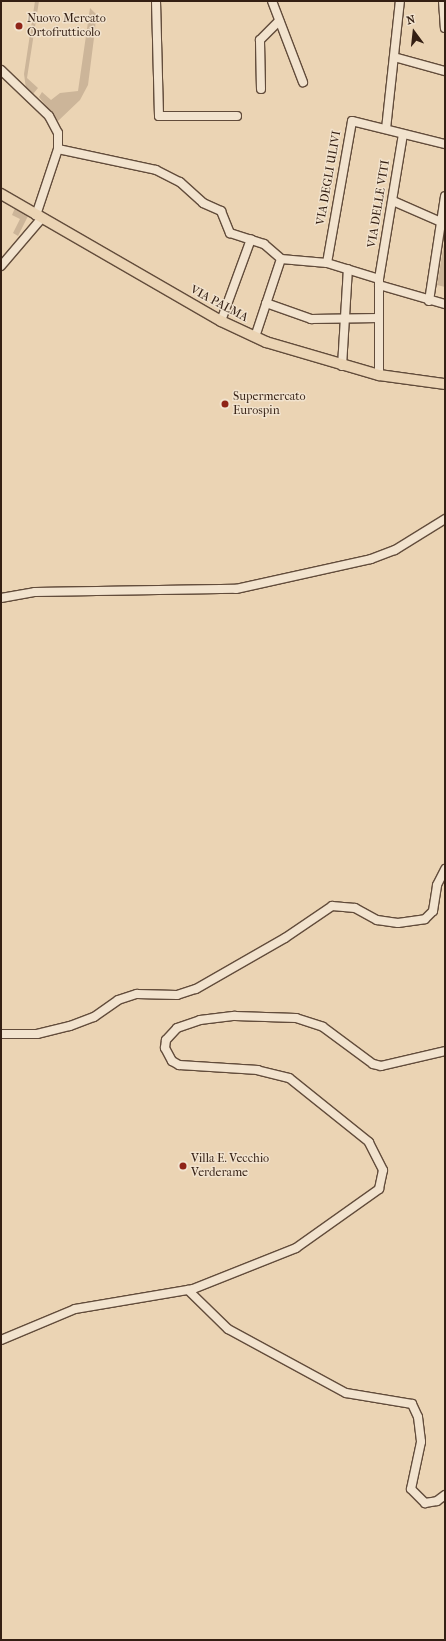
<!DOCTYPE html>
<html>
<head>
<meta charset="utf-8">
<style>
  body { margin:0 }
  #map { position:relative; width:446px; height:1641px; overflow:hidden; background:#ebd4b4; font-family:"IM FELL French Canon",serif }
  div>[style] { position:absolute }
  .green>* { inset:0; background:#ccb599 }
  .roads { filter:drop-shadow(1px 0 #624c3b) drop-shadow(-1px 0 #624c3b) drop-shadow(0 1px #624c3b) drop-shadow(0 -1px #624c3b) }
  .minor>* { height:8px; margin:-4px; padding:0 4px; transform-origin:4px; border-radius:4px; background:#f2e3ce }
  .major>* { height:10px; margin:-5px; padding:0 5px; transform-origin:5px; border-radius:5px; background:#ebd4b4 }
  .dots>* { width:11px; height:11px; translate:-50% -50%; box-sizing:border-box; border:2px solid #f2e3ce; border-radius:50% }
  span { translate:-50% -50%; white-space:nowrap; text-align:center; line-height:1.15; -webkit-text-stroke:3px #f2e3ce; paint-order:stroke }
  .poi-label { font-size:12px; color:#341f13 }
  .left { translate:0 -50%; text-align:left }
  .street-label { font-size:12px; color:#341f13 }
  .frame { position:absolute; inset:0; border:2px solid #341f13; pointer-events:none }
  .north { position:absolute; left:394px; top:12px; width:40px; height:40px; -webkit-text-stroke:3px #f2e3ce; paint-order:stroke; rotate:345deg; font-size:11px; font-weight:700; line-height:16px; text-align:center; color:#341f13 }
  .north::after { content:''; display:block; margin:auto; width:14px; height:18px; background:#341f13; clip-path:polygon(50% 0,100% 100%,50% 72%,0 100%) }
</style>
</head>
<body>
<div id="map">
  <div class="green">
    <div style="clip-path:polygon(35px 1px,39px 1px,27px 78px,38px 88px,33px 94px,26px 89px,24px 74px)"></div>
    <div style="clip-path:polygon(90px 8px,96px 14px,95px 30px,88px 85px,80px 100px,58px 121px,39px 97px,42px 92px,51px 100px,60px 93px,78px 91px)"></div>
    <div style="clip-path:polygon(15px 208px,28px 216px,18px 236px,13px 233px,20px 219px,12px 215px)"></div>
    <div style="clip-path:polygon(445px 238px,445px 287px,437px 285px)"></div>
  </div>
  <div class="roads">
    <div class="minor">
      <div style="left:156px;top:1px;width:115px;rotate:88.5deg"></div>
      <div style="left:159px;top:116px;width:78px"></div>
      <div style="left:272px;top:1px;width:87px;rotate:69.1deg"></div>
      <div style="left:443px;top:1px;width:27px;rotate:86deg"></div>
      <div style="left:394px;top:57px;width:53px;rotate:15.4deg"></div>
      <div style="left:1px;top:70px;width:66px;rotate:43.8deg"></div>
      <div style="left:49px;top:116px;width:19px;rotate:62deg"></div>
      <div style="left:58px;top:133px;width:16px;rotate:90deg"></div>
      <div style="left:58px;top:149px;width:70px;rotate:108.4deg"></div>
      <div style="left:261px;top:89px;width:49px;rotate:-91.2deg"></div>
      <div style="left:260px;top:40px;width:27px;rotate:-45deg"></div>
      <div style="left:386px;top:129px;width:129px;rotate:-83.8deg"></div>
      <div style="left:58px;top:149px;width:100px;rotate:12.1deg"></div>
      <div style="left:156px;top:170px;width:27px;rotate:27deg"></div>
      <div style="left:180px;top:182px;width:31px;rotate:42deg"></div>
      <div style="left:203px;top:203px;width:20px;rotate:24deg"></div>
      <div style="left:221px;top:211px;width:24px;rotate:68deg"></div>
      <div style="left:230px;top:233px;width:36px;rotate:18deg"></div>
      <div style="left:264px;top:244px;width:23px;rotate:41deg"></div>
      <div style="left:393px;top:201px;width:52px;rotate:23.6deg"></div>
      <div style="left:281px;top:259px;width:46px;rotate:5deg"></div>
      <div style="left:327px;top:263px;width:54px;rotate:17.1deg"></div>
      <div style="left:379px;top:279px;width:6px;rotate:90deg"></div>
      <div style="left:379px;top:285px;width:69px;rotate:16.1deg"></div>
      <div style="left:327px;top:263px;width:144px;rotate:-80deg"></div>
      <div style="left:352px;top:121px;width:96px;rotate:13.9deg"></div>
      <div style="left:1px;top:266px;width:62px;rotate:-49.6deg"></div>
      <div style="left:379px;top:279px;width:147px;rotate:-80.6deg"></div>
      <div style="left:379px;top:285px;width:90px;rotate:90deg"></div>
      <div style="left:429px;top:301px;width:106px;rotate:-81.3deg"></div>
      <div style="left:266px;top:303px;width:48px;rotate:19.6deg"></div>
      <div style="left:311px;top:319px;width:68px;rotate:-0.8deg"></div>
      <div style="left:221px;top:321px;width:87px;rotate:-69.9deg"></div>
      <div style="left:255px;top:337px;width:82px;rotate:-71.6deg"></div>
      <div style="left:342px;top:366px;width:97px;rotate:-86.5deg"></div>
      <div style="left:1px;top:598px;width:35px;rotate:-10deg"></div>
      <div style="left:35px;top:592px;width:201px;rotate:-0.9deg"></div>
      <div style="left:236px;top:589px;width:138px;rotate:-12.5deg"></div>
      <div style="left:371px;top:559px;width:26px;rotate:-21deg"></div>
      <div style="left:395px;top:550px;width:59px;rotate:-31.8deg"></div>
      <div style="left:1px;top:1034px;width:36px"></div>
      <div style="left:37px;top:1034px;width:34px;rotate:-14deg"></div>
      <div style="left:70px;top:1026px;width:26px;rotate:-21deg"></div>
      <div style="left:94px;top:1017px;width:29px;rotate:-35deg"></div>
      <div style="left:118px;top:1000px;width:20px;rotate:-18deg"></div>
      <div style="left:137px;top:994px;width:40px;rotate:1.4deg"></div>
      <div style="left:177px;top:995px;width:20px;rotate:-18deg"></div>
      <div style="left:196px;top:989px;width:103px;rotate:-29.8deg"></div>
      <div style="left:285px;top:938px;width:57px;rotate:-34.2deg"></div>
      <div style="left:332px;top:906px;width:23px;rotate:5deg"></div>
      <div style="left:355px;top:908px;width:25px;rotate:29deg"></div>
      <div style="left:377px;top:920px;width:21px;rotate:8deg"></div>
      <div style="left:398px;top:923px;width:27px;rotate:-8deg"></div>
      <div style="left:425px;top:919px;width:11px;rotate:-45deg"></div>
      <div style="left:433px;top:911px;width:26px;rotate:-81deg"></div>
      <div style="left:437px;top:885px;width:18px;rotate:-63deg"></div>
      <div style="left:188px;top:1290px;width:56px;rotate:44.3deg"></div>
      <div style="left:228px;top:1329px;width:134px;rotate:28.5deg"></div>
      <div style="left:346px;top:1393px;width:67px;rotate:9.5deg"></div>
      <div style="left:412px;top:1404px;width:14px;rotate:65deg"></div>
      <div style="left:418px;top:1417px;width:25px;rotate:83deg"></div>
      <div style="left:421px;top:1442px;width:48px;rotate:102deg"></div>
      <div style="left:411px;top:1489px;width:20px;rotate:45deg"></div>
      <div style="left:425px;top:1503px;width:12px;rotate:-9deg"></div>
      <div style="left:437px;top:1501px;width:10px;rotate:-37deg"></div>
      <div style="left:1px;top:1340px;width:80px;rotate:-22.7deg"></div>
      <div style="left:75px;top:1309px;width:120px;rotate:-9.6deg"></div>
      <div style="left:193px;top:1289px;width:111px;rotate:-21.7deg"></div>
      <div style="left:296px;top:1248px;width:102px;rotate:-35.4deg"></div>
      <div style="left:379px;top:1189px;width:19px;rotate:-78deg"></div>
      <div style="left:383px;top:1170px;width:31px;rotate:-117deg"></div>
      <div style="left:369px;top:1142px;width:102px;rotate:-141.3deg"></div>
      <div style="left:289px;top:1078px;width:32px;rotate:-166deg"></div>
      <div style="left:258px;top:1070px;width:79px;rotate:-176.4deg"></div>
      <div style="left:179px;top:1065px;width:8px;rotate:-150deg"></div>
      <div style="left:172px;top:1061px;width:15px;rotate:-118deg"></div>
      <div style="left:165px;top:1048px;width:8px;rotate:-83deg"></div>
      <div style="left:166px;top:1040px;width:16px;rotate:-47deg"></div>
      <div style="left:177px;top:1028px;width:24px;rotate:-19deg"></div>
      <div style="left:200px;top:1020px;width:35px;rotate:-7deg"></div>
      <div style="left:235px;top:1016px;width:61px;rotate:1.9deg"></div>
      <div style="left:296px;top:1018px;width:28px;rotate:18deg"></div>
      <div style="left:323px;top:1027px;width:62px;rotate:36.5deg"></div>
      <div style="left:373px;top:1064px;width:8px;rotate:14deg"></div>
      <div style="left:381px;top:1066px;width:66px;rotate:-13.2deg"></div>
    </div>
    <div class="major">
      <div style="left:1px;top:194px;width:254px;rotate:30deg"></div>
      <div style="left:221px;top:321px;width:50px;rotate:25deg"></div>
      <div style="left:266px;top:342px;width:118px;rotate:16.3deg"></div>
      <div style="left:379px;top:375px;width:67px;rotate:7.8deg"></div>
    </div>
  </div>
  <div class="dots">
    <div style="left:19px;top:26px;background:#8f2418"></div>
    <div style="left:225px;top:404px;background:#8f2418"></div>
    <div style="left:183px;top:1166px;background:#8f2418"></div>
  </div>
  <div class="poi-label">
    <span class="left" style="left:27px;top:26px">Nuovo Mercato<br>Ortofrutticolo</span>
    <span class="left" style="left:233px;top:404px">Supermercato<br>Eurospin</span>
    <span class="left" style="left:191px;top:1166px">Villa E. Vecchio<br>Verderame</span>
  </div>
  <div class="street-label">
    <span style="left:329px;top:178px;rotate:-80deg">VIA DEGLI ULIVI</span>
    <span style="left:379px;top:204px;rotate:-81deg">VIA DELLE VITI</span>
    <span style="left:219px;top:304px;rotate:28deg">VIA PALMA</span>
  </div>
  <div class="frame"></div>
  <div class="north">N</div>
</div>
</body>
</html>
